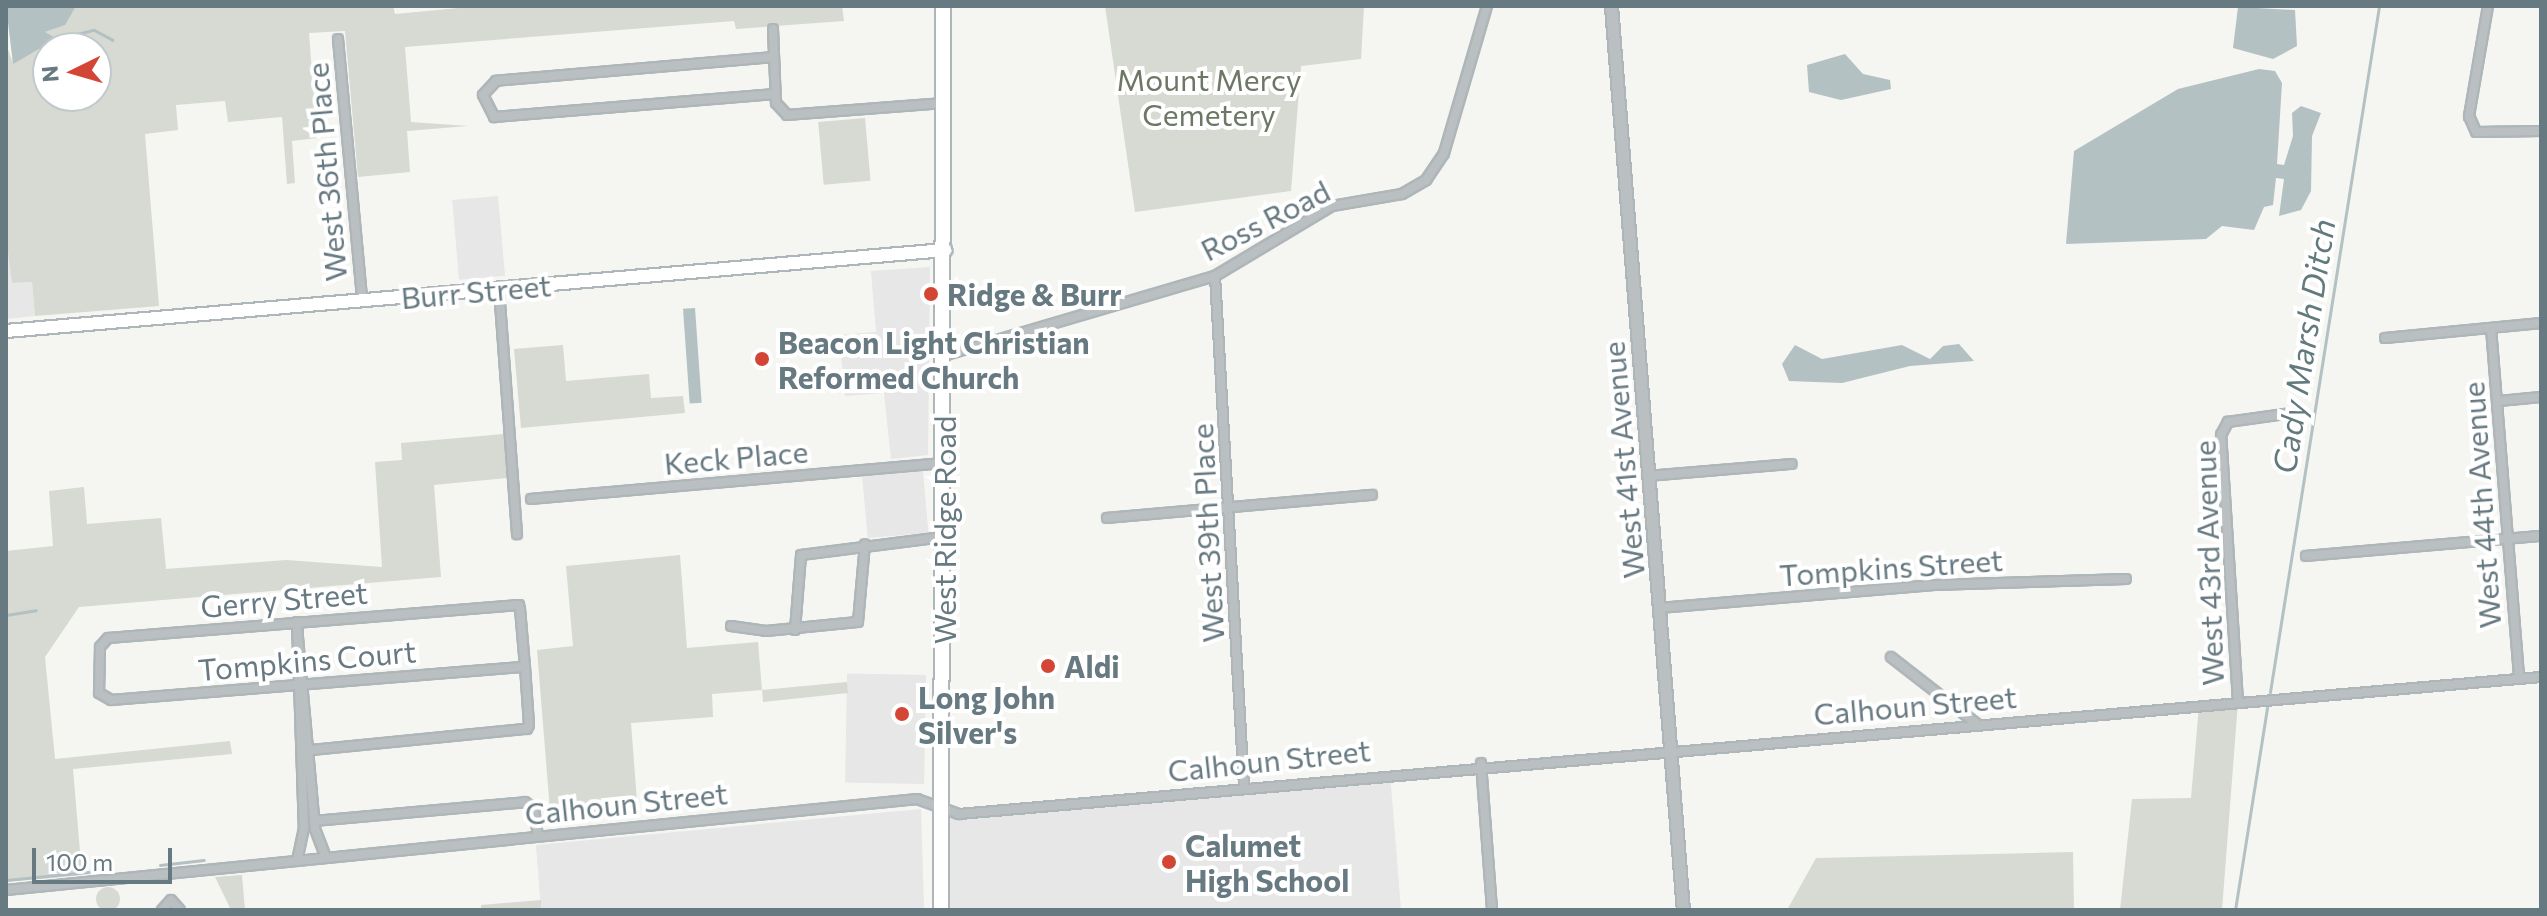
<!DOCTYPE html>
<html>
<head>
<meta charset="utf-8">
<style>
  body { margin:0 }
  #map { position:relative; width:2547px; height:916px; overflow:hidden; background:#f5f5f2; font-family:Commissioner,sans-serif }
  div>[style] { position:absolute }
  .built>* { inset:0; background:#e6e7e6; transform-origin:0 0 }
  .green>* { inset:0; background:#d6dad2; transform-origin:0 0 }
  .round { border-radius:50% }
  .water>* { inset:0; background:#b3c1c3; transform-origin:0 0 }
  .stream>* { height:3px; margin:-1.5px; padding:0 1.5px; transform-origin:1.5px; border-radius:1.5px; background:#b3c1c3 }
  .roads { filter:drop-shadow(2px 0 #afb6b9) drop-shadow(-2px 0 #afb6b9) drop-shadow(0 2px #afb6b9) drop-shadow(0 -2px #afb6b9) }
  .minor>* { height:8px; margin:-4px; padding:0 4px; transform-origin:4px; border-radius:4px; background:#bac0c2 }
  .tertiary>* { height:11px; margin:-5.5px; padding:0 5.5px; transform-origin:5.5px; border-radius:5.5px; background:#bac0c2 }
  .secondary>* { height:12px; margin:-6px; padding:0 6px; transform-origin:6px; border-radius:6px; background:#fff }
  .primary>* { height:14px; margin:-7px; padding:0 7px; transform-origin:7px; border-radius:7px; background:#fff }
  .dots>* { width:22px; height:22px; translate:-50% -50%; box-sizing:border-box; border:4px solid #fff; border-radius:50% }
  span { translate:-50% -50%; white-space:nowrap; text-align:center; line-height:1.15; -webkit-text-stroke:8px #fff; paint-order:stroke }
  .park-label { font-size:30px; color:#6c7865 }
  .street-label { font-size:30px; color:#677981 }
  .poi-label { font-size:30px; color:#677981; font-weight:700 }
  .left { translate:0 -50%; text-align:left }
  .water-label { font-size:32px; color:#637a7d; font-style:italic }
  .frame { position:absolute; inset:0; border:8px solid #677981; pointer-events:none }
  .north { position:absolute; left:32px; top:32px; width:80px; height:80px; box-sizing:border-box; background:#fff; border:2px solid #c2c9cd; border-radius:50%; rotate:265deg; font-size:22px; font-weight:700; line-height:32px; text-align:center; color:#677981 }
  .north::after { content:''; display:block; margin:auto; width:28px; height:36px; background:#d34535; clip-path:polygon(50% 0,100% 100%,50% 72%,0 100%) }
  .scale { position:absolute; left:32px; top:848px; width:140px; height:36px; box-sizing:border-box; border:4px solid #677981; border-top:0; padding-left:10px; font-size:24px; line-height:28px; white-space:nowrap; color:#677981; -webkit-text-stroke:6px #fff; paint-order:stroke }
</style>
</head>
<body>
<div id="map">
  <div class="built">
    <div style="left:498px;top:196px;width:80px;height:46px;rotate:85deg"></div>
    <div style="clip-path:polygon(9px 236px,12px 283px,32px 282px,35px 316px,6px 319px)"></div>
    <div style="clip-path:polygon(930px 267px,928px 455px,891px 459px,884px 393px,845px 396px,839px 335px,876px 332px,871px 271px)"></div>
    <div style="left:923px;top:471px;width:62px;height:61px;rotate:85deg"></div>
    <div style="left:926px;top:675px;width:109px;height:79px;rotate:91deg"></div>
    <div style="clip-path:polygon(1390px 773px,1401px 910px,940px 910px,943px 807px,959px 814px)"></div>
    <div style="clip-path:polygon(921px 809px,924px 910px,541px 910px,536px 845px)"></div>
  </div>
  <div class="green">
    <div style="clip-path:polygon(evenodd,76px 6px,393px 6px,395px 14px,480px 6px,842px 6px,844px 21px,736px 29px,734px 21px,405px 47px,411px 122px,468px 126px,407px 131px,410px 172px,358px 177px,345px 31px,309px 33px,317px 138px,292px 141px,295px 183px,287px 184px,282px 117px,228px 122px,225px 101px,176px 105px,178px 130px,145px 134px,159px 306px,35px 316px,32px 282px,12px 283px,6px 237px,6px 44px,13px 63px,52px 43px,45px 32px,64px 25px,76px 6px,48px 48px,96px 48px,96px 96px,48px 96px,48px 48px)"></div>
    <div style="clip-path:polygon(1105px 6px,1364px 6px,1361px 59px,1301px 66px,1291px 191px,1135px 212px)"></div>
    <div style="left:865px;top:118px;width:63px;height:47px;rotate:85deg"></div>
    <div style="clip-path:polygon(563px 345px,566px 381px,649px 374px,651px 398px,683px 396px,685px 413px,521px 428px,514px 349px)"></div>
    <div style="clip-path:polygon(504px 434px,507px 478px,434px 485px,441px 577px,79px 607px,45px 657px,55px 759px,230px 741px,232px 754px,73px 769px,82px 875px,6px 882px,6px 551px,53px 546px,49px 491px,84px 487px,87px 524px,161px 518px,166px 569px,286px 560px,382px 567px,375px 462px,402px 460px,401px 443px)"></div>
    <div style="clip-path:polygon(680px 555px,687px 648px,758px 642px,762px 690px,847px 682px,848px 693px,763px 702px,762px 690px,712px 694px,713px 717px,631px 723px,638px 814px,551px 823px,537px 650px,573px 646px,566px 566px)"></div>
    <div style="clip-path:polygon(2238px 702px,2222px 910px,2120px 910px,2132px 799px,2191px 798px,2199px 706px)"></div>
    <div style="clip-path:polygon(2073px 852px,2074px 910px,1787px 910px,1816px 858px)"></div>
    <div style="clip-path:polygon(242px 875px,245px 910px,231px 910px,215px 877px)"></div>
    <div class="round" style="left:96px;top:887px;width:24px;height:24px"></div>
    <div style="clip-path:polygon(541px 900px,541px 910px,481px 910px,481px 905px)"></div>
  </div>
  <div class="water">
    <div style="clip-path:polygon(6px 6px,76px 6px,65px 25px,45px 32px,57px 39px,13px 64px)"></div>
    <div style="clip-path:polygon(2238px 7px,2295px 10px,2297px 46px,2273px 59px,2233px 48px)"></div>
    <div style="clip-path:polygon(1845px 54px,1863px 74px,1890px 80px,1891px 89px,1841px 100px,1809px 92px,1807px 65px)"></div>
    <div style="clip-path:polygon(2259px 69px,2275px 71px,2282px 83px,2277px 164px,2284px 165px,2293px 136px,2292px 113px,2301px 106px,2321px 113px,2312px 136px,2311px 191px,2301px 210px,2279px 216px,2284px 179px,2276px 178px,2273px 205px,2264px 207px,2254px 230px,2222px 226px,2206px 239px,2066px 244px,2074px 151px,2178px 89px)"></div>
    <div style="left:695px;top:308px;width:95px;height:12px;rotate:86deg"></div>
    <div style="clip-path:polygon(1959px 344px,1974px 361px,1910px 366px,1842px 383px,1789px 381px,1782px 364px,1795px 345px,1822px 359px,1902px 345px,1930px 359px,1943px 346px)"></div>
  </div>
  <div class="stream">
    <div style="left:57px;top:39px;width:38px;rotate:-14deg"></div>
    <div style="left:94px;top:30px;width:21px;rotate:28deg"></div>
    <div style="left:6px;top:615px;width:30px;rotate:-9deg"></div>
    <div style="left:2270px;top:692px;width:695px;rotate:-80.97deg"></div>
    <div style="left:160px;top:865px;width:44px;rotate:-6.5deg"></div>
    <div style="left:6px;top:880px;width:83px;rotate:-5.5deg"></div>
    <div style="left:2235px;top:910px;width:205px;rotate:-81deg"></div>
  </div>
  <div class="roads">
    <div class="minor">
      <div style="left:2488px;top:6px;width:112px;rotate:99.8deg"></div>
      <div style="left:2469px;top:116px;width:17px;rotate:66deg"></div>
      <div style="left:2476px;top:132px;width:65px;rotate:-0.9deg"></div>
      <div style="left:773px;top:29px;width:74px;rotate:87.7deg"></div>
      <div style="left:776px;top:103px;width:16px;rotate:47deg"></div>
      <div style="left:787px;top:115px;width:157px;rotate:-4.4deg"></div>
      <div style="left:338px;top:39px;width:262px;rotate:84.7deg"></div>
      <div style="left:774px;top:57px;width:279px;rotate:175.1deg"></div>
      <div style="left:496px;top:81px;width:19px;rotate:133deg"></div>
      <div style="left:483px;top:95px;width:25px;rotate:63deg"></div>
      <div style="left:494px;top:117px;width:282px;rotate:-4.7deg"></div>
      <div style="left:1215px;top:276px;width:512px;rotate:86.75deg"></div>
      <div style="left:499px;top:289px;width:246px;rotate:85.8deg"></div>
      <div style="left:2491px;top:328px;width:352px;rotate:85.4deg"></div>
      <div style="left:2385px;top:338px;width:157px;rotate:-5.5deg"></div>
      <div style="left:946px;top:355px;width:280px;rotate:-16.4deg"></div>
      <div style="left:1215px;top:276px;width:136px;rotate:-30.9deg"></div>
      <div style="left:1332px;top:206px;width:71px;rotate:-9.7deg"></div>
      <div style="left:1402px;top:194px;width:28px;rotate:-30deg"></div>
      <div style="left:1426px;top:180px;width:32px;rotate:-56deg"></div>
      <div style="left:1444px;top:153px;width:153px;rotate:-73.7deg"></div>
      <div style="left:2499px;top:401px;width:42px;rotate:-5.4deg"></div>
      <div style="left:1648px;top:476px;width:144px;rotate:-4.8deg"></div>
      <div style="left:531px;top:499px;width:416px;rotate:-5deg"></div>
      <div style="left:1107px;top:518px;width:266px;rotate:-5deg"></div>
      <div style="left:2306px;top:556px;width:236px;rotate:-4.9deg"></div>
      <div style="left:1659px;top:608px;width:276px;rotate:-4.8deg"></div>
      <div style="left:1934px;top:585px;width:192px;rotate:-1.8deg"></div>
      <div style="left:297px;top:622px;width:206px;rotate:88.1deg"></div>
      <div style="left:304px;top:828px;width:33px;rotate:102deg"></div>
      <div style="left:297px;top:626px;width:204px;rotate:84.9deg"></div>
      <div style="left:315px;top:829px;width:30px;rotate:69deg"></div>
      <div style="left:731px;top:626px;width:35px;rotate:8deg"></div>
      <div style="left:766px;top:631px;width:92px;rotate:-5.6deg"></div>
      <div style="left:858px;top:622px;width:78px;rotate:-84.9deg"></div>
      <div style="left:795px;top:630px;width:75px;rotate:-85.4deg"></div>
      <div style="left:801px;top:555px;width:143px;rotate:-7.2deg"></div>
      <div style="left:1891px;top:657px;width:109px;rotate:37.9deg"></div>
      <div style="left:2238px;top:702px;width:268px;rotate:-93.6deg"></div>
      <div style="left:2221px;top:435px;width:15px;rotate:-62deg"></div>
      <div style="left:2228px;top:422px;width:64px;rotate:-8.1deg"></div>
      <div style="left:301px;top:751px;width:227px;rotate:-5.6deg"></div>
      <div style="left:527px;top:729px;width:4px;rotate:-63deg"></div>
      <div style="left:529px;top:725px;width:58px;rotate:-93.9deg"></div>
      <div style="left:525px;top:667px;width:58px;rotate:-94.9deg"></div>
      <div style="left:520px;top:609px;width:4px;rotate:-104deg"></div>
      <div style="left:519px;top:605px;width:412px;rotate:175.4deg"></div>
      <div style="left:108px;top:638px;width:12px;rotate:132deg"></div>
      <div style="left:100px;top:647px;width:46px;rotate:91.2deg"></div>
      <div style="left:99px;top:693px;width:14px;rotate:30deg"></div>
      <div style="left:111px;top:700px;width:415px;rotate:-4.6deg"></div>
      <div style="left:1481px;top:763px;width:147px;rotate:85.7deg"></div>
      <div style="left:314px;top:821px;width:212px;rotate:-5.1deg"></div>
      <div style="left:525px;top:802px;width:11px;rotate:34deg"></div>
      <div style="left:534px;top:808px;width:28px;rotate:82deg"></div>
      <div style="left:6px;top:890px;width:916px;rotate:-5.7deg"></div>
      <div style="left:917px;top:799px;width:45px;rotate:19.7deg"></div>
      <div style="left:959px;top:814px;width:1588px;rotate:-4.95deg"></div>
      <div style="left:162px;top:910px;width:13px;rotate:-48deg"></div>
      <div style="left:171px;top:900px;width:13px;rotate:48deg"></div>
    </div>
    <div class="tertiary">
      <div style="left:1611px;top:6px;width:907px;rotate:85.45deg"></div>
    </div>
    <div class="secondary">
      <div style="left:6px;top:331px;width:943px;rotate:-4.93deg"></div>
    </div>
    <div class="primary">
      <div style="left:941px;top:910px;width:904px;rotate:-89.87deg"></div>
    </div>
  </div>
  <div class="dots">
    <div style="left:931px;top:294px;background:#d34535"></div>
    <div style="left:762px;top:359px;background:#d34535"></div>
    <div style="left:1048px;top:666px;background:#d34535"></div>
    <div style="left:902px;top:714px;background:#d34535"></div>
    <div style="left:1169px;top:862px;background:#d34535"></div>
  </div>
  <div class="park-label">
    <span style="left:1209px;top:96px">Mount Mercy<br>Cemetery</span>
  </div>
  <div class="street-label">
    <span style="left:326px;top:172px;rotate:-95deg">West 36th Place</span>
    <span style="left:1265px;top:220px;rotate:-27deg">Ross Road</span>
    <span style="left:476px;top:291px;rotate:-5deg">Burr Street</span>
    <span style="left:736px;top:457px;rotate:-5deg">Keck Place</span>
    <span style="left:1623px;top:460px;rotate:-95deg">West 41st Avenue</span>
    <span style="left:2481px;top:505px;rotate:-94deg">West 44th Avenue</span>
    <span style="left:944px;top:530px;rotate:-90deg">West Ridge Road</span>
    <span style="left:1207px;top:533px;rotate:-93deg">West 39th Place</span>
    <span style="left:2208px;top:563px;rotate:-92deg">West 43rd Avenue</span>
    <span style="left:1891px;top:567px;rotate:-4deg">Tompkins Street</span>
    <span style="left:284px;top:599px;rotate:-5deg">Gerry Street</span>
    <span style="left:307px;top:660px;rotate:-5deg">Tompkins Court</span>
    <span style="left:1915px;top:705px;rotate:-5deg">Calhoun Street</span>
    <span style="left:1269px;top:760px;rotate:-6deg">Calhoun Street</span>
    <span style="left:626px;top:803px;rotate:-6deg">Calhoun Street</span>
  </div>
  <div class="poi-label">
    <span class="left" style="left:947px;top:294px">Ridge &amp; Burr</span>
    <span class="left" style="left:778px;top:359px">Beacon Light Christian<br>Reformed Church</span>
    <span class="left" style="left:1064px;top:666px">Aldi</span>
    <span class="left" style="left:918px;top:714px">Long John<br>Silver's</span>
    <span class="left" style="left:1185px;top:862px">Calumet<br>High School</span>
  </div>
  <div class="water-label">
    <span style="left:2303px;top:346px;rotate:-81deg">Cady Marsh Ditch</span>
  </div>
  <div class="frame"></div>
  <div class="north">N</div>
  <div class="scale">100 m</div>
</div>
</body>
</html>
